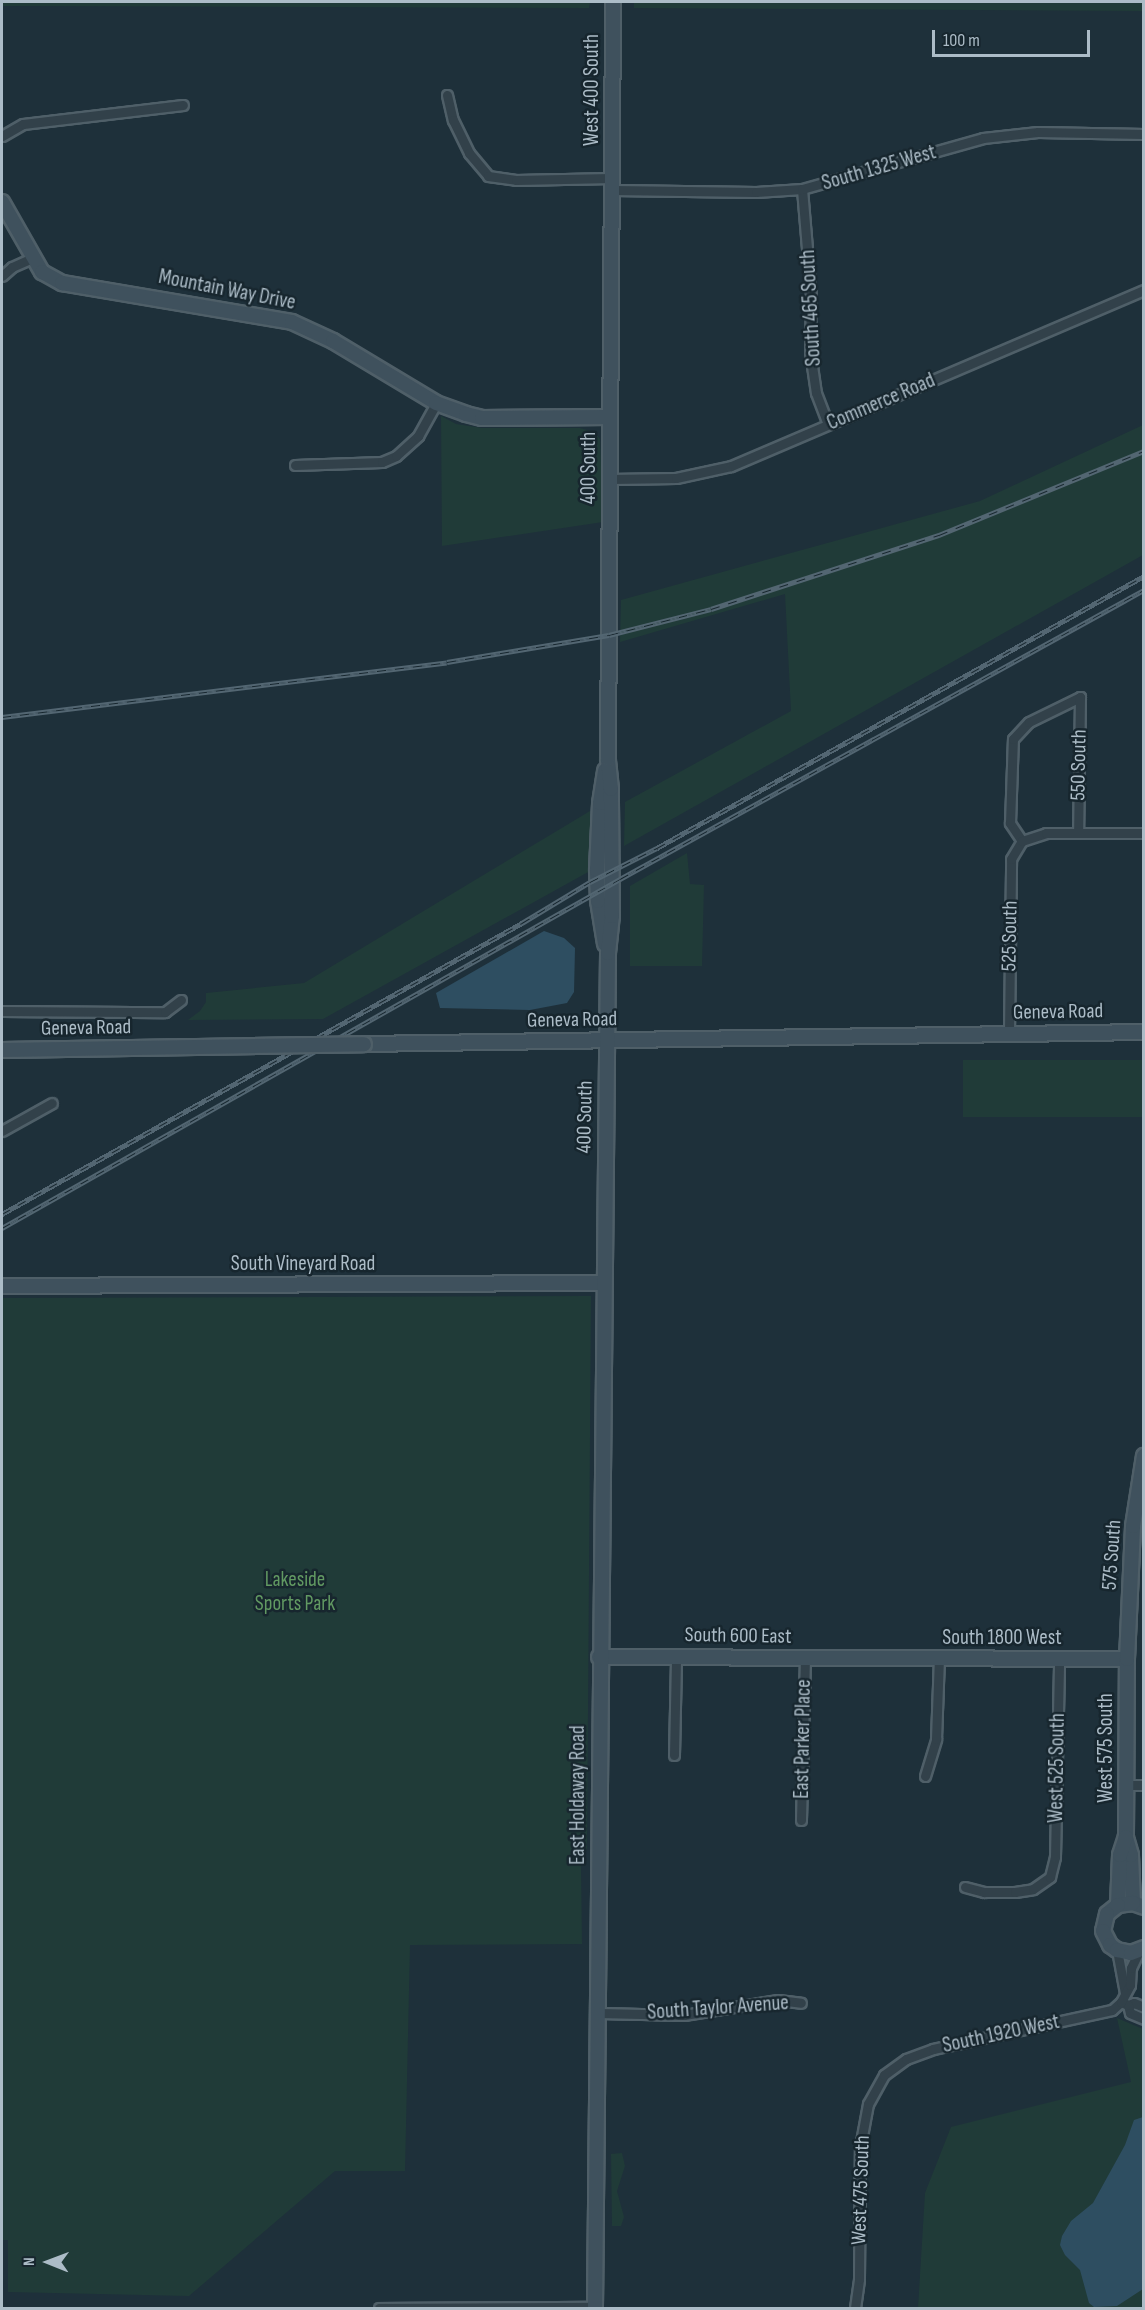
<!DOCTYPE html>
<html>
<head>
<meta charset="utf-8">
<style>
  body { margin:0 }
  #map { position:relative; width:1145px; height:2310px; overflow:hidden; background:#1e303a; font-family:"Sofia Sans Condensed",sans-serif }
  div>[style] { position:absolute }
  .green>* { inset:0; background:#203b38; transform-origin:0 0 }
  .water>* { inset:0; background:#2e4e61 }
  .roads { filter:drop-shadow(2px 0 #4f5f68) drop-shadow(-2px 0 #4f5f68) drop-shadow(0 2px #4f5f68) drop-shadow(0 -2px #4f5f68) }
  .street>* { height:9px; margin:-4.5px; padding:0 4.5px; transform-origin:4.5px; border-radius:4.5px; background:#32414a }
  .secondary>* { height:14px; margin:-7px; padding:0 7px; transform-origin:7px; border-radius:7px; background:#3f515d }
  .rail>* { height:5px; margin-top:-2.5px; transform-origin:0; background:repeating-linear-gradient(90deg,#17262e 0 9px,#536672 0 18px); box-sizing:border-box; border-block:2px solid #536672 }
  .bridges { filter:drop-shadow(2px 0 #4f5f68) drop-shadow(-2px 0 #4f5f68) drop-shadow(0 2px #4f5f68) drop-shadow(0 -2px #4f5f68) }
  .secondary-bridge>* { height:14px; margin:-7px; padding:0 7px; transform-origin:7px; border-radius:7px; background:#3f515d }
  span { translate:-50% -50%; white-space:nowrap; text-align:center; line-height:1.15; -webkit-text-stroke:5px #17262e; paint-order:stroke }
  .street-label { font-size:21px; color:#acbcc7 }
  .park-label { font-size:21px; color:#619962 }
  .frame { position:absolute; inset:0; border:3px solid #acbcc7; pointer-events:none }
  .north { position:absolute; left:18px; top:2232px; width:60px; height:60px; -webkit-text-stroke:4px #17262e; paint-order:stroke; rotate:271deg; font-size:16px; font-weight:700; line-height:24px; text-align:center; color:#acbcc7 }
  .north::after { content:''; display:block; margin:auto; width:21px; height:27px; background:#acbcc7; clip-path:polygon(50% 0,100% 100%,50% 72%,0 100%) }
  .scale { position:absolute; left:932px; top:30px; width:158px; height:27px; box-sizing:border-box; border:3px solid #acbcc7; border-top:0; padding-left:8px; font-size:18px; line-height:21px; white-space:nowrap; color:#acbcc7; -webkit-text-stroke:4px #17262e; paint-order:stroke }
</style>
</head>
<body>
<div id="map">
  <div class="green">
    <div style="clip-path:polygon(2px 2px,590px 2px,589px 8px,2px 6px)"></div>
    <div style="clip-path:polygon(634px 2px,1143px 2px,1144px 11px,634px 8px)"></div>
    <div style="clip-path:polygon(441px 416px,456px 424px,482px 428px,580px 428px,594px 432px,600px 439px,603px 522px,442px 546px)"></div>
    <div style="clip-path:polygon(1143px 425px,1143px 555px,624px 846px,625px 802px,791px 711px,785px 594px,620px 642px,621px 600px,980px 501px)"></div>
    <div style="clip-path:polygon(590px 811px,590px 871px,323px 1019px,188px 1020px,200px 1011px,206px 1002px,206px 993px,304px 983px)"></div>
    <div style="clip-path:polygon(687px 853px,690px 884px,704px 885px,702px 966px,630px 966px,630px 886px)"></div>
    <div style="left:1143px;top:1060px;width:57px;height:180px;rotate:90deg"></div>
    <div style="clip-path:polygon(591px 1296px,587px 1849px,581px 1866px,582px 1944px,410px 1945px,405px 2171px,335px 2171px,189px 2296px,8px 2292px,8px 2240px,2px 2240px,2px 1298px)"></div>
    <div style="clip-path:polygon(1117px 2018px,1143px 2029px,1143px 2308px,918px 2308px,925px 2193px,951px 2127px,1131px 2082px)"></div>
    <div style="clip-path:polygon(622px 2153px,625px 2166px,617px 2191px,624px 2217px,621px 2226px,612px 2226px,611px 2154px)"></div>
  </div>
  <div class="water">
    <div style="clip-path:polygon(544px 931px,564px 938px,575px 948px,574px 992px,567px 1003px,530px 1010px,440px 1008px,436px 993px)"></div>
    <div style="clip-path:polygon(1143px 2117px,1143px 2289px,1117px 2306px,1094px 2307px,1089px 2303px,1080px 2270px,1065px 2255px,1060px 2245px,1062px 2236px,1071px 2221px,1093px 2203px,1125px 2145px,1134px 2120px)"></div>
  </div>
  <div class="roads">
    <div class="street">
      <div style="left:447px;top:95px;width:26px;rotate:77deg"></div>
      <div style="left:453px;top:120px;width:37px;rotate:64deg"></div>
      <div style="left:469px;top:153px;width:30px;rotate:50deg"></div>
      <div style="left:488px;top:176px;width:28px;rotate:8deg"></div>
      <div style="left:516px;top:180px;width:96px;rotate:-1.2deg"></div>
      <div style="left:2px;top:136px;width:24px;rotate:-30deg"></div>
      <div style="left:23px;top:124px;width:161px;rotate:-6.8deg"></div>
      <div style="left:802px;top:189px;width:108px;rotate:85.2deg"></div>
      <div style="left:811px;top:297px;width:55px;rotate:91deg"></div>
      <div style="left:810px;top:352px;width:41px;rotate:81.7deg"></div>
      <div style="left:816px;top:393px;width:33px;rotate:69deg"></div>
      <div style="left:613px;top:190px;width:143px;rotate:0.8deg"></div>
      <div style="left:756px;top:192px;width:46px;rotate:-3.7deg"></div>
      <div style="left:802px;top:189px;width:188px;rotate:-15.7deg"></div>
      <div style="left:983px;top:138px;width:55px;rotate:-6.2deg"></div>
      <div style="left:1038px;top:132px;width:106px;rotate:1.1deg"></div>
      <div style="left:2px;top:276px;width:13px;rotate:-42deg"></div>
      <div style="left:12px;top:267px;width:22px;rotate:-24deg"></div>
      <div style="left:295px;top:465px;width:87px;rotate:-2deg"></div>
      <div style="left:382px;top:462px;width:15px;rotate:-23deg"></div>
      <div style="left:396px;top:456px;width:30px;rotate:-42deg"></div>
      <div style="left:418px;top:436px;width:38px;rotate:-61deg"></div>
      <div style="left:610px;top:479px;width:66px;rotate:-0.9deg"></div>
      <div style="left:676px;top:478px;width:56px;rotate:-12.3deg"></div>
      <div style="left:731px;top:466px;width:449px;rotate:-23.1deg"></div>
      <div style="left:1022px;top:841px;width:22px;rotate:-124deg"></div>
      <div style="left:1010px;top:823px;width:84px;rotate:-88deg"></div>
      <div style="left:1013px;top:739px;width:23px;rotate:-47deg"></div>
      <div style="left:1029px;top:722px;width:57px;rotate:-26.1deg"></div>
      <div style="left:1080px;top:697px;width:135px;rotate:90.8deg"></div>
      <div style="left:2px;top:1011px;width:163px;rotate:0.4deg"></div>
      <div style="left:165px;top:1012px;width:20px;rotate:-37deg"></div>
      <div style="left:1009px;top:1033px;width:174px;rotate:-89.3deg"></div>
      <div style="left:1011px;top:859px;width:21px;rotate:-59deg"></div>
      <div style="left:1022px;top:841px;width:25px;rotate:-18deg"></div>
      <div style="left:1046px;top:833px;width:98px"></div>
      <div style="left:2px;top:1131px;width:57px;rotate:-29.2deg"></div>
      <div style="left:674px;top:1755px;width:99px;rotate:-88.8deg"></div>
      <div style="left:925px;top:1776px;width:39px;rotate:-73deg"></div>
      <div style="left:936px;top:1739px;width:80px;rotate:-87.9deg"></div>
      <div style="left:1127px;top:1785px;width:17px"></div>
      <div style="left:801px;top:1820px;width:162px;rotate:-88.6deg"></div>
      <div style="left:965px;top:1887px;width:20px;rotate:15deg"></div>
      <div style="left:984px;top:1892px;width:31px"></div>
      <div style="left:1015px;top:1892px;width:18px;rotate:-9deg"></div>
      <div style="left:1033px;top:1889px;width:21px;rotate:-35deg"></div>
      <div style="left:1050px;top:1877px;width:21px;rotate:-76deg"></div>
      <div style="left:1055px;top:1857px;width:198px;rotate:-88.8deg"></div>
      <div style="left:1117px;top:1950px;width:44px;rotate:79.5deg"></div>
      <div style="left:1121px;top:2002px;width:8px;rotate:23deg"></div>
      <div style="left:1128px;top:2005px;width:6px;rotate:-18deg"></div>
      <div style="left:1134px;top:2003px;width:11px;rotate:22deg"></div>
      <div style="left:1128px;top:2005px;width:8px;rotate:76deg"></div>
      <div style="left:1130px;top:2013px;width:15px;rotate:23deg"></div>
      <div style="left:599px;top:2013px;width:85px;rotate:1.3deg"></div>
      <div style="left:684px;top:2015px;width:95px;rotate:-9.1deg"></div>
      <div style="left:778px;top:2000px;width:23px;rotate:7deg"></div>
      <div style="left:379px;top:2308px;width:216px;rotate:-0.3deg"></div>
      <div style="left:855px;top:2308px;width:29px;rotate:-82deg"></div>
      <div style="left:859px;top:2279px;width:132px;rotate:-89.6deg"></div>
      <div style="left:860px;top:2147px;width:44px;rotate:-79.5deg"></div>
      <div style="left:868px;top:2104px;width:33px;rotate:-61deg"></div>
      <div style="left:884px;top:2075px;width:27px;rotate:-36deg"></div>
      <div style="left:906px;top:2059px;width:29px;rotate:-20deg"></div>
      <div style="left:933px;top:2049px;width:183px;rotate:-12.3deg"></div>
      <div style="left:1112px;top:2010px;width:12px;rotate:-42deg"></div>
      <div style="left:1121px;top:2002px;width:19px;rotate:-62deg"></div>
      <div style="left:1130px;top:1985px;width:17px;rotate:-87deg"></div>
      <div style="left:1131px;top:1968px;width:19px;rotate:-65deg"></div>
    </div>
    <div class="secondary">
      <div style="left:2px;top:202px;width:81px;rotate:60.3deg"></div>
      <div style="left:42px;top:272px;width:23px;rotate:29deg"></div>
      <div style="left:62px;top:283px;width:233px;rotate:9.6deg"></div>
      <div style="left:292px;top:322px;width:45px;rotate:24.9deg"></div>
      <div style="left:333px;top:341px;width:120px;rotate:31deg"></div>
      <div style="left:436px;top:403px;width:32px;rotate:20deg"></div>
      <div style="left:466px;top:414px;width:16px;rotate:14deg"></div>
      <div style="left:482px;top:418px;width:128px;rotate:-0.4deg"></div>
      <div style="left:605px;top:944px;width:44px;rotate:-99.2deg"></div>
      <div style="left:598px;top:901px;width:31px;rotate:-92deg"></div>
      <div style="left:597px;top:870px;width:67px;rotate:-87.4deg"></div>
      <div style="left:600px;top:803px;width:33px;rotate:-81deg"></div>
      <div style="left:364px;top:1044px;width:780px;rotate:-0.88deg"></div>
      <div style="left:2px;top:1286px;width:602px;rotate:-0.29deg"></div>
      <div style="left:599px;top:1657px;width:528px;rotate:0.22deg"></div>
      <div style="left:1133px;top:1903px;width:48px;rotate:-92.4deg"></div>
      <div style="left:1131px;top:1855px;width:19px;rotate:-106deg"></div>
      <div style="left:1126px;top:1837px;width:178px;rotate:-89.7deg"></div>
      <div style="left:1127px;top:1659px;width:133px;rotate:-87.4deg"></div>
      <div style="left:1133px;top:1526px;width:71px;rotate:-81.1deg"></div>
      <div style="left:1118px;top:1905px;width:50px;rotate:-87.7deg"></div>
      <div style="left:1120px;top:1855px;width:19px;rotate:-72deg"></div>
      <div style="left:1144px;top:1907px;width:12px;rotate:-160deg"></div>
      <div style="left:1133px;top:1903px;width:15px;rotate:172deg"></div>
      <div style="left:1118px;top:1905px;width:14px;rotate:141deg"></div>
      <div style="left:1107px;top:1914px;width:17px;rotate:103deg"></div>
      <div style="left:1103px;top:1931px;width:16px;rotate:63deg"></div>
      <div style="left:1110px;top:1945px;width:9px;rotate:36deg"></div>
      <div style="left:1117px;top:1950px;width:14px;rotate:12deg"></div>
      <div style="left:1131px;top:1953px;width:14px;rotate:-21deg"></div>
      <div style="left:595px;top:2308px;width:1355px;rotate:-89.45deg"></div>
      <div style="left:608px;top:953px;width:37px;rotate:-84deg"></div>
      <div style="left:612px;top:916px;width:127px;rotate:-90.5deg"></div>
      <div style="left:611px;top:789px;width:30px;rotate:-96deg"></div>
      <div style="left:608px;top:759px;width:757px;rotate:-89.62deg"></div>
    </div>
  </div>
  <div class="rail">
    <div style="left:2px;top:717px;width:448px;rotate:-7deg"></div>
    <div style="left:447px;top:662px;width:164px;rotate:-9.5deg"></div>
    <div style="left:609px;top:635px;width:105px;rotate:-14.3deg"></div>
    <div style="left:711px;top:609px;width:240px;rotate:-18deg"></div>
    <div style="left:939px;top:535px;width:222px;rotate:-22.3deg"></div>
    <div style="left:2px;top:1214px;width:596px;rotate:-29.23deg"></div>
    <div style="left:522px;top:923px;width:79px;rotate:-31.1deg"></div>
    <div style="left:590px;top:882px;width:75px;rotate:-26.9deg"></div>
    <div style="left:657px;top:848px;width:558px;rotate:-29.18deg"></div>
    <div style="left:2px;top:1228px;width:710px;rotate:-29.45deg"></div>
    <div style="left:620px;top:879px;width:598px;rotate:-28.88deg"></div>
  </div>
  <div class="bridges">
    <div class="secondary-bridge">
      <div style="left:2px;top:1050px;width:362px;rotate:-0.9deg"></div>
    </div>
  </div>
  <div class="street-label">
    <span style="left:592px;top:90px;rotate:-90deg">West 400 South</span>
    <span style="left:879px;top:168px;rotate:-16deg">South 1325 West</span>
    <span style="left:227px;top:290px;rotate:11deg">Mountain Way Drive</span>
    <span style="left:811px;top:308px;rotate:-93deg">South 465 South</span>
    <span style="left:881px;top:402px;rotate:-23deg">Commerce Road</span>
    <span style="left:589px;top:468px;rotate:-90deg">400 South</span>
    <span style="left:1079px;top:765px;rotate:-89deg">550 South</span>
    <span style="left:1010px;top:936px;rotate:-89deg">525 South</span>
    <span style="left:1058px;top:1012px;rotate:-1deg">Geneva Road</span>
    <span style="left:572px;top:1020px;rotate:-1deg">Geneva Road</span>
    <span style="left:86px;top:1028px;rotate:-1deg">Geneva Road</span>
    <span style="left:585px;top:1117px;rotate:-89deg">400 South</span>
    <span style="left:303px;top:1264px">South Vineyard Road</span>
    <span style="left:1112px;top:1555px;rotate:-86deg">575 South</span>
    <span style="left:738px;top:1636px;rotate:1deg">South 600 East</span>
    <span style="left:1002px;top:1638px">South 1800 West</span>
    <span style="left:803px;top:1739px;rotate:-89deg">East Parker Place</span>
    <span style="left:1106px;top:1748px;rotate:-90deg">West 575 South</span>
    <span style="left:1057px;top:1768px;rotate:-89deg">West 525 South</span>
    <span style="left:578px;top:1795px;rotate:-90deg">East Holdaway Road</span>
    <span style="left:718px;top:2008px;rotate:-4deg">South Taylor Avenue</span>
    <span style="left:1001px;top:2034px;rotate:-12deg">South 1920 West</span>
    <span style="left:861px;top:2190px;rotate:-88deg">West 475 South</span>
  </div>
  <div class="park-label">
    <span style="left:295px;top:1592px">Lakeside<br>Sports Park</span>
  </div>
  <div class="frame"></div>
  <div class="north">N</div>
  <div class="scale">100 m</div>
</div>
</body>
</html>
